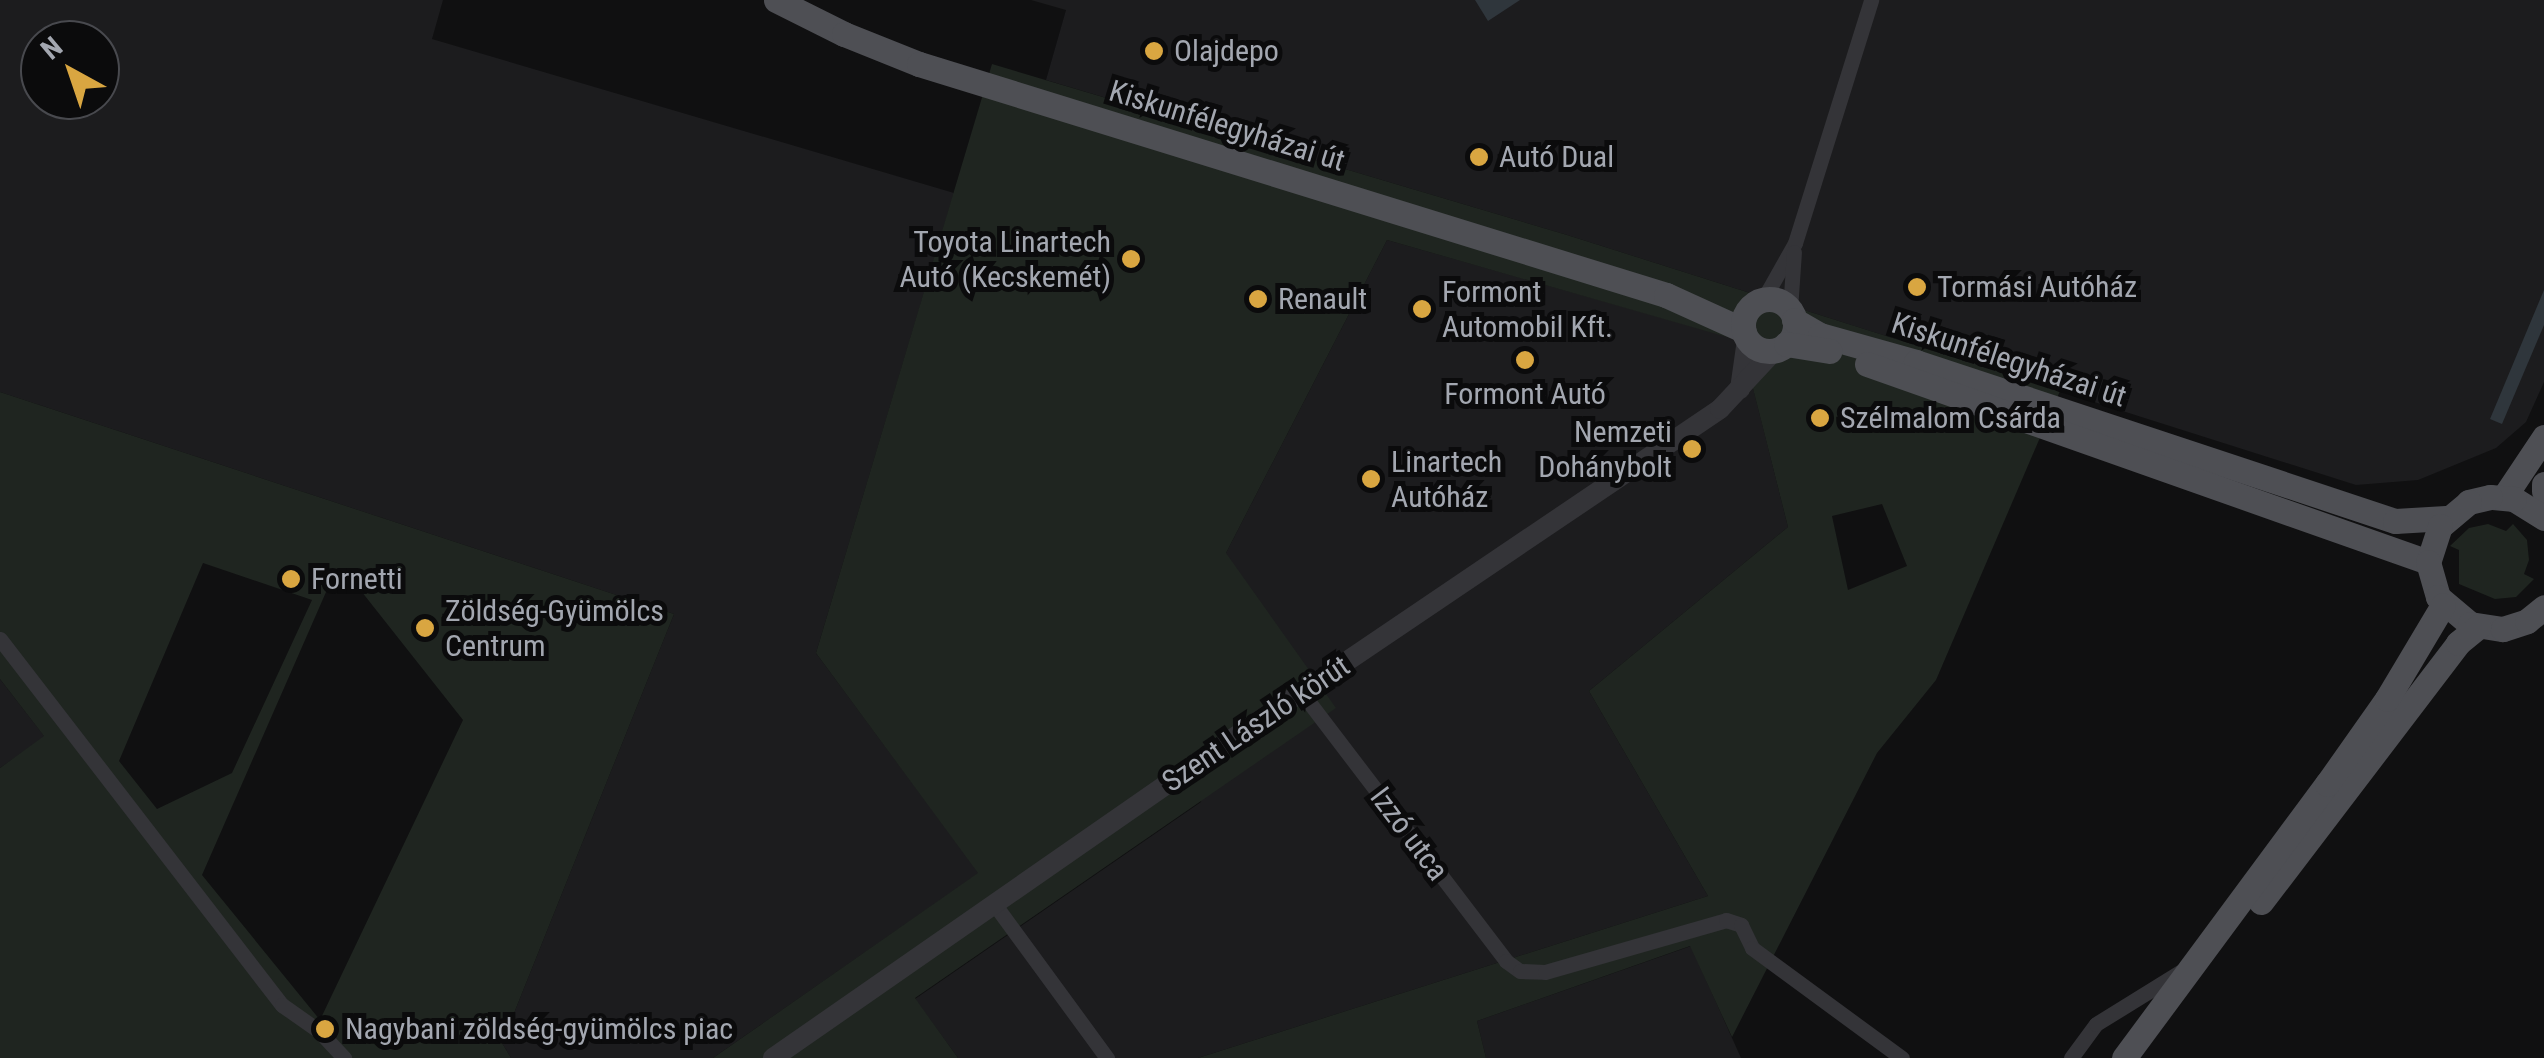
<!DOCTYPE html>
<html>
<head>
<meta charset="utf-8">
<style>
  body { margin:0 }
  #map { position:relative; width:2544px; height:1058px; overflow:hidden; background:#101011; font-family:"Roboto Condensed",sans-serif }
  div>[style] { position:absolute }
  .built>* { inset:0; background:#1c1c1e }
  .green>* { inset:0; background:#1f2520 }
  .water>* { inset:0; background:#2f363c }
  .minor>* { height:15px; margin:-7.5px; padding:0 7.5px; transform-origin:7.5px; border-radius:7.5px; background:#343438 }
  .tertiary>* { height:20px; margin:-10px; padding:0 10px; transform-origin:10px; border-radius:10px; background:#343438 }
  .primary>* { height:25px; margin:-12.5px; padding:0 12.5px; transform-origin:12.5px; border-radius:12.5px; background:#4e4f54 }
  .primary>.ring { margin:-12.5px; padding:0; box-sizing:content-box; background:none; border:25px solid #4e4f54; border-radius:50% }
  .dots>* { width:28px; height:28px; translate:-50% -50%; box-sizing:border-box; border:5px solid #0b0b0c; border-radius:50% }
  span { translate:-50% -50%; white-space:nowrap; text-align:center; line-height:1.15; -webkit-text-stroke:10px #0b0b0c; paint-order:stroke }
  .poi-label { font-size:30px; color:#a3a7b0 }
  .left { translate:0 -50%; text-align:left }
  .right { translate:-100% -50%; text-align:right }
  .street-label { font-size:30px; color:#a3a7b0 }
  .north { position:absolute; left:20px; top:20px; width:100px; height:100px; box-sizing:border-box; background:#0b0b0c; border:2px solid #48494e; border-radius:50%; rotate:320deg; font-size:28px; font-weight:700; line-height:40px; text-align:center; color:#a3a7b0 }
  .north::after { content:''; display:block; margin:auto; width:35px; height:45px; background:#d9a641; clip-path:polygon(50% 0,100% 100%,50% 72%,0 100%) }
</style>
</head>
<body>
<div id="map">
  <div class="built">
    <div style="clip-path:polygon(evenodd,0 0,443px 0,432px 39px,954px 193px,816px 653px,979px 873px,713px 1058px,511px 1058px,502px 1043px,674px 614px,0 392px,0 0,40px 40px,100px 40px,100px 100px,40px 100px,40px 40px)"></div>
    <div style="clip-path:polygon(1031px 0,2544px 0,2544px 382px,2526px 422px,2496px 448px,2418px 480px,2356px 485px,1567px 235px,1046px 80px,1066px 10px)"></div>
    <div style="clip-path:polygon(1387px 240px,1741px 340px,1788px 527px,1589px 691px,1708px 896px,1198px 1058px,958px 1058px,915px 999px,1201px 802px,1226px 553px)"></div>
    <div style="clip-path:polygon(0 679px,45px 737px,0 768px)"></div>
    <div style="clip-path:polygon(1691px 946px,1741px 1058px,1486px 1058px,1477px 1021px)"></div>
  </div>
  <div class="green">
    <div style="clip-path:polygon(evenodd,992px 64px,1567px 235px,2060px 391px,1936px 680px,1877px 753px,1732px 1037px,1690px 946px,1477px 1021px,1486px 1058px,1198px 1058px,1708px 896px,1589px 691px,1788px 527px,1741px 341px,1387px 240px,1226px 553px,1336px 708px,915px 998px,958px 1058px,713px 1058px,978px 873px,816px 653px,992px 64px,1882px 504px,1907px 566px,1848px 590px,1832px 516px,1882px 504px)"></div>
    <div style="clip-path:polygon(evenodd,0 392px,674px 614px,502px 1043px,511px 1058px,0 1058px,0 768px,44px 736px,0 679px,0 392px,203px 563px,312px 600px,232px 773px,157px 809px,119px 761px,203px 563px,0 392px,354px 582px,463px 720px,320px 1020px,202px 875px,330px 583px,354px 582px)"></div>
    <div style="clip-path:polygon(2488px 524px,2506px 531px,2513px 524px,2527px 540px,2529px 560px,2524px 574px,2534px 579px,2516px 597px,2495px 599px,2459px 584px,2459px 550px,2450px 546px,2469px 528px)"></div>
  </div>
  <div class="water">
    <div style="clip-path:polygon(1475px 0,1520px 0,1488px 21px)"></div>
    <div style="clip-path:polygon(2544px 290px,2544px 325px,2502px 424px,2490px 419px)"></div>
  </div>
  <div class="minor">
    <div style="left:1763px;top:300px;width:65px;rotate:-60.7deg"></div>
    <div style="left:1795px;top:243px;width:255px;rotate:-72.6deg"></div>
    <div style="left:1790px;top:310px;width:58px;rotate:-86.1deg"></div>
    <div style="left:0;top:639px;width:462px;rotate:52.4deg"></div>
    <div style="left:282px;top:1005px;width:45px;rotate:35.1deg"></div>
    <div style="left:319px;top:1031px;width:37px;rotate:47deg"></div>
    <div style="left:1302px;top:693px;width:337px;rotate:52.7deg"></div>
    <div style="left:1506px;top:961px;width:17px;rotate:36deg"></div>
    <div style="left:1520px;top:971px;width:25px;rotate:2deg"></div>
    <div style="left:1545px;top:972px;width:188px;rotate:-16deg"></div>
    <div style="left:1726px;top:920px;width:16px;rotate:18deg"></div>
    <div style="left:1741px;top:925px;width:25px;rotate:64deg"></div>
    <div style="left:1752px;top:948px;width:186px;rotate:36.3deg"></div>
    <div style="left:995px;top:905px;width:190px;rotate:53.8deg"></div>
    <div style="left:2071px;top:1058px;width:42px;rotate:-53.7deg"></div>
    <div style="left:2096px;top:1024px;width:99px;rotate:-31.8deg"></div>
  </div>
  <div class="tertiary">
    <div style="left:1740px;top:389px;width:49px;rotate:-81.9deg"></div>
    <div style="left:773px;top:1058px;width:552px;rotate:-34.81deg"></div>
    <div style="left:1226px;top:743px;width:596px;rotate:-34.06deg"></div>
    <div style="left:1720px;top:409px;width:81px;rotate:-47deg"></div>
  </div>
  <div class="primary">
    <div style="left:776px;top:0;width:76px;rotate:26.6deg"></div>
    <div style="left:844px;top:34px;width:81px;rotate:21.8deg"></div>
    <div style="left:919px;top:64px;width:782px;rotate:17.18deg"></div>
    <div style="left:1666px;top:295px;width:85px;rotate:24.4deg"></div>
    <div class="ring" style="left:1743px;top:299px;width:27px;height:27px"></div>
    <div style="left:1794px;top:320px;width:30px;rotate:30deg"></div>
    <div style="left:1820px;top:335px;width:100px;rotate:15.7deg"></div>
    <div style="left:1916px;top:362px;width:505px;rotate:18.36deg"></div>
    <div style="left:2395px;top:521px;width:51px;rotate:-3.4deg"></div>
    <div style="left:1786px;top:344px;width:44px;rotate:9.2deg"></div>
    <div style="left:1867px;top:364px;width:595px;rotate:19.44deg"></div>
    <div style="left:2544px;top:484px;width:7px;rotate:90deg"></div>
    <div style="left:2504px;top:497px;width:72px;rotate:-56.3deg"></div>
    <div style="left:2544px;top:518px;width:36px;rotate:-148deg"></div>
    <div style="left:2514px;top:499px;width:24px;rotate:-175deg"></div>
    <div style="left:2490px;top:497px;width:22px;rotate:167deg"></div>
    <div style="left:2469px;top:502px;width:38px;rotate:140deg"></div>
    <div style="left:2440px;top:526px;width:38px;rotate:108deg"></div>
    <div style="left:2428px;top:562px;width:36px;rotate:74deg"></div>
    <div style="left:2438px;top:597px;width:42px;rotate:40.2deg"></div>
    <div style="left:2470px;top:624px;width:33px;rotate:9deg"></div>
    <div style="left:2503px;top:629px;width:25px;rotate:-18deg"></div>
    <div style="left:2527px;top:621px;width:22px;rotate:-39deg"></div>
    <div style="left:2261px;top:902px;width:325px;rotate:-52.7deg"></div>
    <div style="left:2458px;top:643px;width:26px;rotate:-39deg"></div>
    <div style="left:2124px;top:1058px;width:341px;rotate:-53.5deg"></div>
    <div style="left:2327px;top:784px;width:104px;rotate:-54.8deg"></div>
    <div style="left:2387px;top:699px;width:109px;rotate:-59.2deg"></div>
  </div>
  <div class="dots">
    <div style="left:1154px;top:51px;background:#d9a641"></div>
    <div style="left:1479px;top:157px;background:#d9a641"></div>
    <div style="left:1131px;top:259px;background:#d9a641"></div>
    <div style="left:1917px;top:287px;background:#d9a641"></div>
    <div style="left:1258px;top:299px;background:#d9a641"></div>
    <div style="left:1422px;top:309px;background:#d9a641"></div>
    <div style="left:1525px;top:360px;background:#d9a641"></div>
    <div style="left:1820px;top:418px;background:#d9a641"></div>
    <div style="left:1692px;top:449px;background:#d9a641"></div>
    <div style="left:1371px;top:479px;background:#d9a641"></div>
    <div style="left:291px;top:579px;background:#d9a641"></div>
    <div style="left:425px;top:628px;background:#d9a641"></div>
    <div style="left:325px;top:1029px;background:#d9a641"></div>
  </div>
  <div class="poi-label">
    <span class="left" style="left:1174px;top:51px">Olajdepo</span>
    <span class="left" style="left:1499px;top:157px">Autó Dual</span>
    <span class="right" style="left:1111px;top:259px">Toyota Linartech<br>Autó (Kecskemét)</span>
    <span class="left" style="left:1937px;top:287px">Tormási Autóház</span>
    <span class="left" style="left:1442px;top:309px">Formont<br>Automobil Kft.</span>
    <span class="left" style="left:1278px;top:299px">Renault</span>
    <span style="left:1525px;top:394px">Formont Autó</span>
    <span class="left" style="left:1840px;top:418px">Szélmalom Csárda</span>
    <span class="right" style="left:1672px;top:449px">Nemzeti<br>Dohánybolt</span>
    <span class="left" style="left:1391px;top:479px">Linartech<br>Autóház</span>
    <span class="left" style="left:311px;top:579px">Fornetti</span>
    <span class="left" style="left:445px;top:628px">Zöldség-Gyümölcs<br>Centrum</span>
    <span class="left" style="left:345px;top:1029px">Nagybani zöldség-gyümölcs piac</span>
  </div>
  <div class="street-label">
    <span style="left:1227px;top:126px;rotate:17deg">Kiskunfélegyházai út</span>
    <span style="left:2009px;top:360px;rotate:18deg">Kiskunfélegyházai út</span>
    <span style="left:1256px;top:724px;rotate:-34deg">Szent László körút</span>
    <span style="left:1409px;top:834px;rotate:53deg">Izzó utca</span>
  </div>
  <div class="north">N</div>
</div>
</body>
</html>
